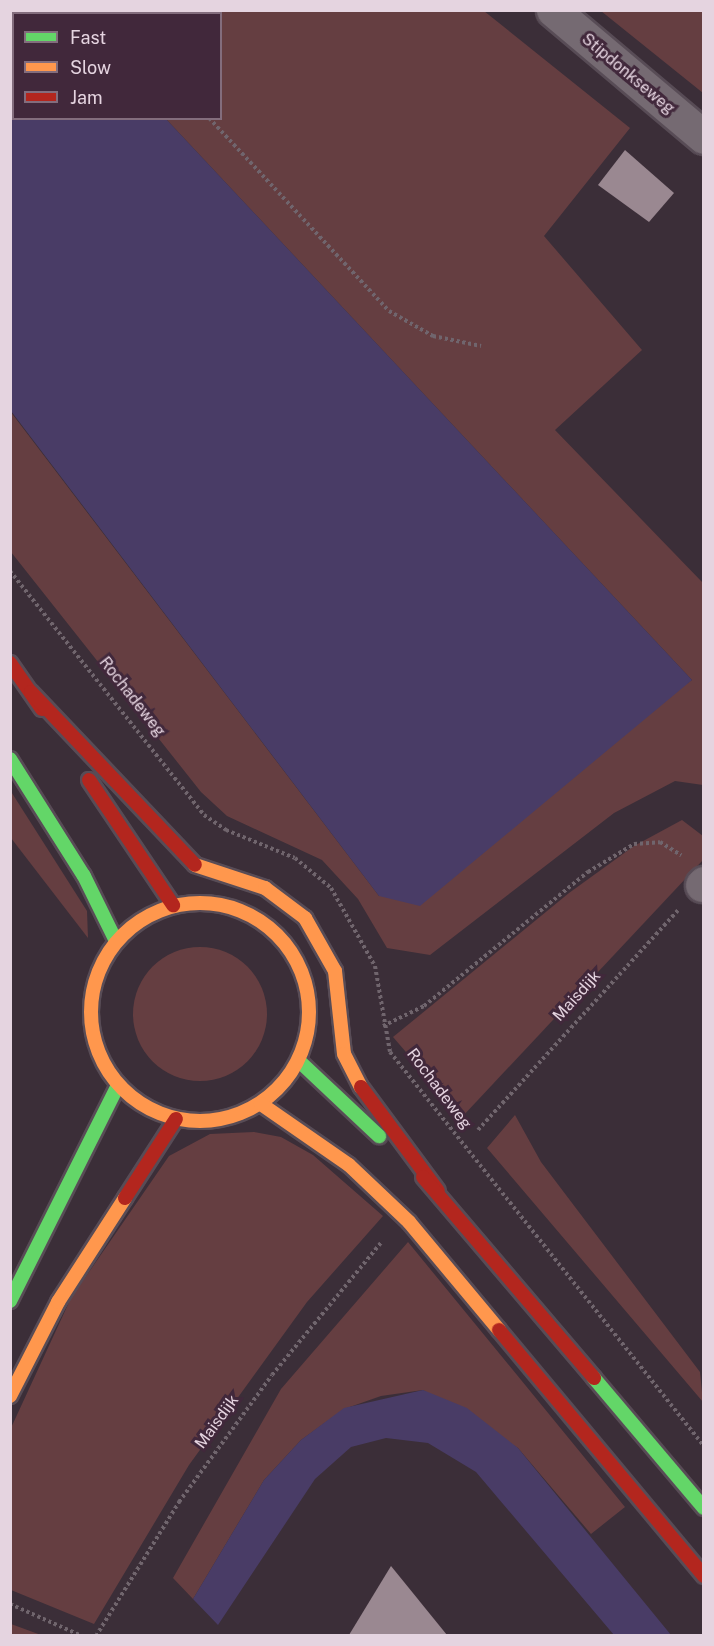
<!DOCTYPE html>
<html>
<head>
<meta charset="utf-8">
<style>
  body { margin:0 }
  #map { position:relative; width:714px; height:1646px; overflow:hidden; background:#3b2e38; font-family:"Public Sans",sans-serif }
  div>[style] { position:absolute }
  .green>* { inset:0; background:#653e41 }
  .round { border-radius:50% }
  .water>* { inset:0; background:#493c66 }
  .building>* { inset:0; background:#9a8891 }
  .path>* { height:4px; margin-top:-2px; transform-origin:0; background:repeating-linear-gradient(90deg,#70656d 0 3px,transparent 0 6px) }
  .roads { filter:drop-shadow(2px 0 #584c56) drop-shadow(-2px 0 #584c56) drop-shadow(0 2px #584c56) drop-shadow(0 -2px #584c56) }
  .street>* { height:33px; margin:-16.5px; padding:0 16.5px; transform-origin:16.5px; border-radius:16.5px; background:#756a72 }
  .fast>* { height:14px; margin:-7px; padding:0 7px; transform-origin:7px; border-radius:7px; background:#63d668 }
  .slow>* { height:14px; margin:-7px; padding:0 7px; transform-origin:7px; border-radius:7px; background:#ff974d }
  .slow>.ring { margin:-7px; padding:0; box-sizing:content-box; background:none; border:14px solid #ff974d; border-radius:50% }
  .jam>* { height:14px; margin:-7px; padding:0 7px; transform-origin:7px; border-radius:7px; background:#b3261e }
  span { translate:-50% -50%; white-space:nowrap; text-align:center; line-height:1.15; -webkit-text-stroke:6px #41283b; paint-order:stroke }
  .street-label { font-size:16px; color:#e5d4e0 }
  .frame { position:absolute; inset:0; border:12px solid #e5d4e0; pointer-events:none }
  .legend { position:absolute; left:12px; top:12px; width:210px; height:108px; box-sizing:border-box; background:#41283b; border:2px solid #836d7d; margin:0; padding:8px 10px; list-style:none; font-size:18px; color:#e5d4e0 }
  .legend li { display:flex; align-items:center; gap:12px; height:30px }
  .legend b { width:30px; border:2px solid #836d7d }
</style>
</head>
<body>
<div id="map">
  <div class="green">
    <div style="clip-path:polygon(154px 11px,484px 11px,630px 128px,544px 236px,642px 350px,555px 430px,703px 583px,703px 785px,675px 781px,614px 813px,430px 955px,387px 948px,358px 899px,322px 860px,227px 816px,201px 792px,11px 552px,10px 411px,379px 896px,692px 680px,166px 119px,220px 118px,220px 14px,151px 13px)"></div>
    <div style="clip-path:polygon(601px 11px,703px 11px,703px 93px)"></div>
    <div style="clip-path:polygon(10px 790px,87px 911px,88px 938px,11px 838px)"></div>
    <div style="clip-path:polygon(682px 820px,703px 836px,703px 860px,462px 1117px,393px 1037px,569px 893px,634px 846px)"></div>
    <div class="round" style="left:133px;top:947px;width:134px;height:134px"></div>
    <div style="clip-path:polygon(515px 1115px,541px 1162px,700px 1372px,703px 1402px,487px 1148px)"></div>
    <div style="clip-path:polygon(254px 1132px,281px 1137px,313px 1155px,383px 1216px,307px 1302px,189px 1465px,94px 1624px,11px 1590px,10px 1430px,71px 1298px,169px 1156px,210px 1134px)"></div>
    <div style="clip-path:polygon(408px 1242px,625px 1507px,591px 1534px,518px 1448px,423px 1390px,381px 1396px,344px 1409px,301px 1440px,264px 1480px,193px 1599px,173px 1578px,281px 1389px)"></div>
    <div style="clip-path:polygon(10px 1624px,11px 1624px,41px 1635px,11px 1635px)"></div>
  </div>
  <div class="water">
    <div style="clip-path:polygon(11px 10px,154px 11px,14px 14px,14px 118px,166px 119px,692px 680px,420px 906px,379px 896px,11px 411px)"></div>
    <div style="clip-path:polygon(423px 1390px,467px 1408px,518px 1448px,671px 1635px,614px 1635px,476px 1472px,428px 1443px,386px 1438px,351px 1447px,315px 1479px,218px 1625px,193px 1599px,264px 1480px,301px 1440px,344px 1408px)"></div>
  </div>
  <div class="building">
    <div style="clip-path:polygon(625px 150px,674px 193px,649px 222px,598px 185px)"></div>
    <div style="clip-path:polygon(391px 1566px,447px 1635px,349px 1635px)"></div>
  </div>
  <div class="path">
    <div style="left:212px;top:14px;width:5px;rotate:-53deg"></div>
    <div style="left:209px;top:118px;width:264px;rotate:47deg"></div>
    <div style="left:389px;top:311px;width:51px;rotate:29.6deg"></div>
    <div style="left:433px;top:336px;width:49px;rotate:11.8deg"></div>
    <div style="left:10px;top:571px;width:312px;rotate:51.5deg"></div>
    <div style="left:204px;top:815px;width:27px;rotate:34deg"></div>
    <div style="left:226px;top:830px;width:74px;rotate:22.1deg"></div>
    <div style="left:295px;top:858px;width:47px;rotate:39.8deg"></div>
    <div style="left:331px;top:888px;width:90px;rotate:60.6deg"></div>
    <div style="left:375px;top:966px;width:87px;rotate:80.1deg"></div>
    <div style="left:390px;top:1052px;width:504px;rotate:51.45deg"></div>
    <div style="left:383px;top:1026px;width:46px;rotate:-26deg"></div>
    <div style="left:424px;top:1006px;width:212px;rotate:-39.3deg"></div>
    <div style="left:588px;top:872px;width:54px;rotate:-31.3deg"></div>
    <div style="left:634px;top:844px;width:26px;rotate:-4deg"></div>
    <div style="left:660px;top:842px;width:25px;rotate:32deg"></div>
    <div style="left:478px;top:1130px;width:297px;rotate:-47.7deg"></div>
    <div style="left:10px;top:1604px;width:79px;rotate:24deg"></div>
    <div style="left:96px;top:1636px;width:158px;rotate:-58.2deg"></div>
    <div style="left:179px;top:1502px;width:157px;rotate:-53.8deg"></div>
    <div style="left:272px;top:1375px;width:171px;rotate:-50.5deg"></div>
  </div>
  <div class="roads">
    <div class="street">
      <div style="left:553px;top:10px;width:197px;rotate:40.1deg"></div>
      <div style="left:702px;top:885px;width:3px;rotate:-45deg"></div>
    </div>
    <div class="fast">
      <div style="left:10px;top:759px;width:138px;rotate:57.7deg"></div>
      <div style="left:84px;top:876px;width:72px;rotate:63.8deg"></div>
      <div style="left:299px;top:1061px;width:110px;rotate:43.2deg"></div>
      <div style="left:10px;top:1301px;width:241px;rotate:-63.4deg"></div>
      <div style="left:594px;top:1378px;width:170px;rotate:49.8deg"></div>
    </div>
    <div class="slow">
      <div style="left:195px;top:865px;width:74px;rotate:18.2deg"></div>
      <div style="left:265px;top:888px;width:50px;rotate:36.9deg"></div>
      <div style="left:305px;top:918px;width:61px;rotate:60.5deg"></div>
      <div style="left:335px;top:971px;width:83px;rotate:83.8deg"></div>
      <div style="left:344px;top:1054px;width:37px;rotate:63deg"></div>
      <div class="ring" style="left:91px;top:903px;width:204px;height:204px"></div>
      <div style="left:261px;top:1104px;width:107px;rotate:34.7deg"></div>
      <div style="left:349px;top:1165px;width:83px;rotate:43.5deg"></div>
      <div style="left:409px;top:1222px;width:141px;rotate:50.2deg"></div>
      <div style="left:10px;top:1396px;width:106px;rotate:-62.9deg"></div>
      <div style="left:58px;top:1302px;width:124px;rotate:-57.2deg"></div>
    </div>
    <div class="jam">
      <div style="left:10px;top:663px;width:56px;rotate:55.2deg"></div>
      <div style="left:31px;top:692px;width:238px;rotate:46.5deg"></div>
      <div style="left:89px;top:780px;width:151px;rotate:56.1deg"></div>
      <div style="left:361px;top:1087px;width:129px;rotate:53.5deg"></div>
      <div style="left:423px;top:1177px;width:264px;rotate:49.6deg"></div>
      <div style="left:125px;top:1198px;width:94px;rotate:-57.2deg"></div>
      <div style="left:499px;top:1330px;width:320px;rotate:50.2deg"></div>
    </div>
  </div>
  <div class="street-label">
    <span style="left:628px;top:74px;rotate:40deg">Stipdonkseweg</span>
    <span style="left:132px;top:697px;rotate:52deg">Rochadeweg</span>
    <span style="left:577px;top:996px;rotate:-48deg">Maisdijk</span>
    <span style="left:439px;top:1089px;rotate:53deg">Rochadeweg</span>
    <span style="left:217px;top:1422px;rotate:-54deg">Maisdijk</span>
  </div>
  <div class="frame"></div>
  <ul class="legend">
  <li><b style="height:8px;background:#63d668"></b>Fast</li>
  <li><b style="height:8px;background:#ff974d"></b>Slow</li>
  <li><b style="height:8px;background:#b3261e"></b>Jam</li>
  </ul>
</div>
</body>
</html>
